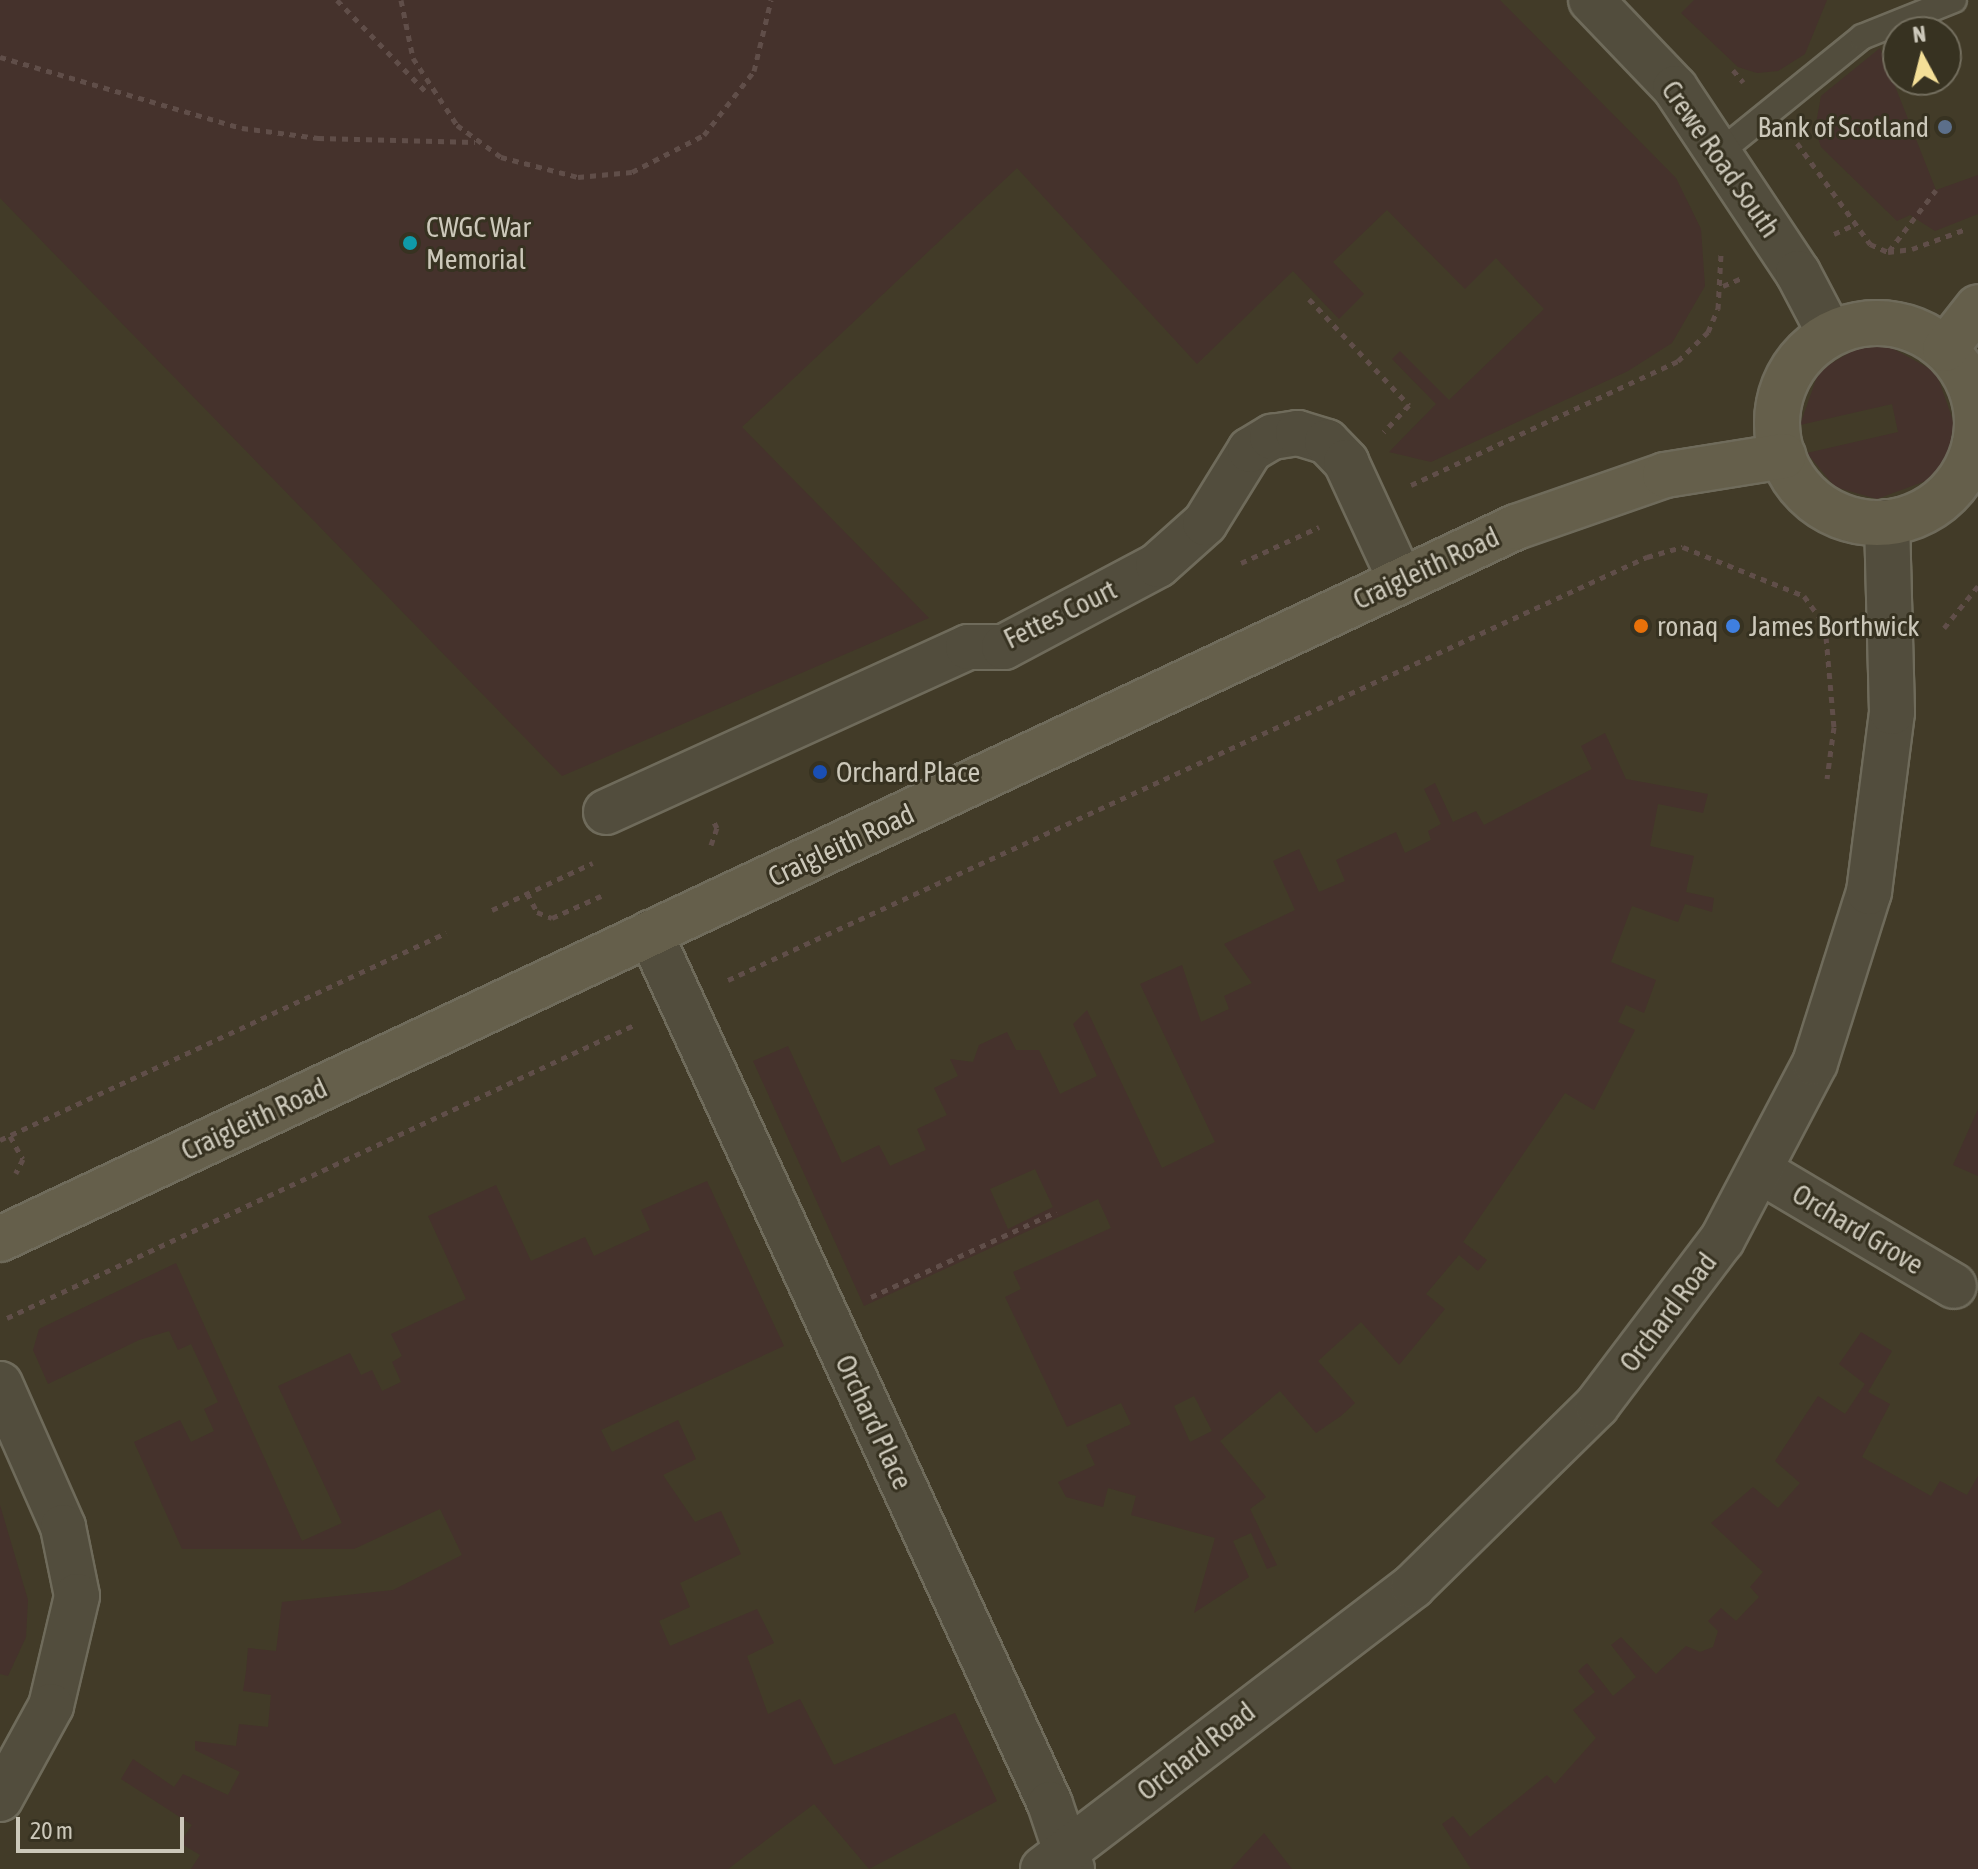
<!DOCTYPE html>
<html>
<head>
<meta charset="utf-8">
<style>
  body { margin:0 }
  #map { position:relative; width:1978px; height:1869px; overflow:hidden; background:#423b28; font-family:"Asap Condensed",sans-serif }
  div>[style] { position:absolute }
  .green>* { inset:0; background:#45322c }
  .path>* { height:5px; margin-top:-2.5px; transform-origin:0; background:repeating-linear-gradient(90deg,#604e49 0 6px,transparent 0 12px) }
  .roads { filter:drop-shadow(2px 0 #6f6b5b) drop-shadow(-2px 0 #6f6b5b) drop-shadow(0 2px #6f6b5b) drop-shadow(0 -2px #6f6b5b) }
  .service>* { height:24px; margin:-12px; padding:0 12px; transform-origin:12px; border-radius:12px; background:#524d3d }
  .minor>* { height:44px; margin:-22px; padding:0 22px; transform-origin:22px; border-radius:22px; background:#524d3d }
  .tertiary>* { height:44px; margin:-22px; padding:0 22px; transform-origin:22px; border-radius:22px; background:#524d3d }
  .secondary>* { height:44px; margin:-22px; padding:0 22px; transform-origin:22px; border-radius:22px; background:#655f4b }
  .secondary>.ring { margin:-22px; padding:0; box-sizing:content-box; background:none; border:44px solid #655f4b; border-radius:50% }
  .dots>* { width:22px; height:22px; translate:-50% -50%; box-sizing:border-box; border:4px solid #373221; border-radius:50% }
  span { translate:-50% -50%; white-space:nowrap; text-align:center; line-height:1.15; -webkit-text-stroke:6px #373221; paint-order:stroke }
  .poi-label { font-size:28px; color:#ccc8ba }
  .right { translate:-100% -50%; text-align:right }
  .left { translate:0 -50%; text-align:left }
  .street-label { font-size:28px; color:#ccc8ba }
  .north { position:absolute; left:1882px; top:16px; width:80px; height:80px; box-sizing:border-box; background:#373221; border:2px solid #736e5e; border-radius:50%; rotate:353deg; font-size:22px; font-weight:700; line-height:32px; text-align:center; color:#ccc8ba }
  .north::after { content:''; display:block; margin:auto; width:28px; height:36px; background:#f4df97; clip-path:polygon(50% 0,100% 100%,50% 72%,0 100%) }
  .scale { position:absolute; left:16px; top:1817px; width:168px; height:36px; box-sizing:border-box; border:4px solid #ccc8ba; border-top:0; padding-left:10px; font-size:24px; line-height:28px; white-space:nowrap; color:#ccc8ba; -webkit-text-stroke:6px #373221; paint-order:stroke }
</style>
</head>
<body>
<div id="map">
  <div class="green">
    <div style="clip-path:polygon(0 0,1500px 0,1676px 178px,1701px 229px,1705px 286px,1672px 343px,1628px 371px,1431px 462px,1389px 452px,1436px 404px,1392px 359px,1400px 351px,1449px 400px,1544px 309px,1496px 258px,1465px 289px,1387px 210px,1333px 262px,1364px 294px,1339px 319px,1293px 271px,1197px 364px,1017px 168px,742px 427px,929px 618px,562px 776px,0 198px)"></div>
    <div style="clip-path:polygon(1694px 0,1827px 0,1805px 54px,1778px 71px,1757px 73px,1738px 67px,1681px 13px)"></div>
    <div style="clip-path:polygon(1880px 48px,1936px 190px,1978px 175px,1978px 214px,1935px 231px,1910px 215px,1897px 221px,1821px 147px,1815px 129px,1821px 96px)"></div>
    <div style="clip-path:polygon(1886px 345px,1936px 372px,1955px 426px,1948px 455px,1931px 479px,1877px 499px,1835px 487px,1807px 453px,1898px 432px,1892px 404px,1800px 425px,1819px 371px,1857px 348px)"></div>
    <div style="clip-path:polygon(evenodd,1605px 733px,1626px 779px,1708px 794px,1703px 813px,1658px 804px,1650px 846px,1694px 856px,1686px 892px,1714px 898px,1712px 912px,1685px 904px,1678px 922px,1632px 906px,1611px 962px,1656px 980px,1644px 1013px,1626px 1005px,1618px 1022px,1635px 1030px,1594px 1110px,1565px 1093px,1463px 1242px,1487px 1260px,1478px 1271px,1459px 1255px,1426px 1294px,1445px 1309px,1399px 1365px,1361px 1322px,1318px 1361px,1355px 1403px,1341px 1416px,1316px 1433px,1280px 1391px,1220px 1441px,1266px 1497px,1250px 1509px,1277px 1565px,1267px 1569px,1251px 1533px,1233px 1541px,1249px 1577px,1194px 1613px,1215px 1538px,1131px 1515px,1136px 1496px,1108px 1488px,1103px 1507px,1066px 1497px,1058px 1482px,1095px 1465px,1086px 1445px,1131px 1424px,1121px 1403px,1067px 1427px,1005px 1297px,1021px 1289px,1013px 1272px,1111px 1228px,1098px 1199px,864px 1306px,753px 1061px,788px 1046px,842px 1163px,879px 1145px,890px 1166px,926px 1150px,917px 1129px,947px 1115px,934px 1088px,958px 1076px,950px 1059px,973px 1062px,979px 1045px,1007px 1032px,1016px 1050px,1039px 1050px,1060px 1094px,1097px 1076px,1073px 1024px,1087px 1010px,1162px 1168px,1215px 1142px,1140px 984px,1182px 965px,1201px 1022px,1229px 1009px,1224px 996px,1252px 983px,1224px 944px,1295px 910px,1273px 861px,1299px 849px,1319px 892px,1345px 881px,1336px 860px,1396px 832px,1405px 853px,1431px 840px,1428px 831px,1441px 824px,1424px 789px,1435px 783px,1453px 822px,1476px 811px,1484px 825px,1592px 769px,1581px 746px,1605px 733px,1035px 1169px,1053px 1207px,1008px 1229px,990px 1189px,1035px 1169px,1605px 733px,1194px 1396px,1212px 1431px,1190px 1442px,1174px 1406px,1194px 1396px)"></div>
    <div style="clip-path:polygon(1978px 1109px,1978px 1176px,1953px 1165px)"></div>
    <div style="clip-path:polygon(707px 1181px,784px 1346px,601px 1430px,612px 1452px,678px 1420px,696px 1459px,663px 1475px,695px 1522px,721px 1511px,741px 1554px,680px 1583px,690px 1607px,659px 1621px,670px 1646px,757px 1609px,774px 1643px,747px 1656px,768px 1714px,800px 1699px,834px 1765px,955px 1713px,997px 1801px,869px 1869px,814px 1804px,728px 1869px,191px 1869px,200px 1855px,180px 1843px,192px 1825px,121px 1779px,133px 1759px,174px 1787px,183px 1774px,228px 1795px,240px 1772px,195px 1750px,195px 1741px,236px 1746px,239px 1724px,268px 1727px,271px 1695px,243px 1691px,246px 1671px,248px 1648px,276px 1651px,282px 1602px,393px 1590px,462px 1555px,440px 1509px,354px 1549px,182px 1549px,134px 1442px,180px 1420px,191px 1442px,214px 1431px,204px 1409px,218px 1402px,191px 1344px,178px 1350px,169px 1331px,139px 1340px,48px 1384px,33px 1350px,39px 1329px,176px 1263px,302px 1541px,342px 1523px,278px 1386px,350px 1353px,361px 1375px,372px 1370px,382px 1391px,401px 1382px,392px 1362px,402px 1356px,391px 1334px,466px 1299px,428px 1216px,496px 1185px,531px 1261px,585px 1237px,594px 1256px,650px 1230px,641px 1210px)"></div>
    <div style="clip-path:polygon(1861px 1332px,1892px 1351px,1868px 1392px,1890px 1404px,1862px 1457px,1931px 1496px,1940px 1481px,1967px 1495px,1978px 1476px,1978px 1869px,1471px 1869px,1442px 1824px,1453px 1816px,1470px 1837px,1547px 1775px,1555px 1784px,1596px 1738px,1573px 1710px,1595px 1692px,1578px 1671px,1587px 1663px,1613px 1696px,1636px 1677px,1611px 1645px,1621px 1637px,1656px 1674px,1686px 1646px,1700px 1652px,1713px 1647px,1718px 1631px,1708px 1621px,1721px 1608px,1736px 1621px,1759px 1597px,1750px 1587px,1763px 1572px,1711px 1523px,1753px 1487px,1778px 1508px,1800px 1483px,1775px 1461px,1818px 1396px,1845px 1414px,1865px 1384px,1839px 1364px)"></div>
    <div style="clip-path:polygon(0 1505px,28px 1600px,26px 1637px,8px 1676px,0 1674px)"></div>
    <div style="clip-path:polygon(1264px 1833px,1292px 1869px,1231px 1869px)"></div>
  </div>
  <div class="path">
    <div style="left:337px;top:0;width:131px;rotate:45.9deg"></div>
    <div style="left:401px;top:0;width:59px;rotate:78.3deg"></div>
    <div style="left:413px;top:58px;width:80px;rotate:56.7deg"></div>
    <div style="left:457px;top:125px;width:54px;rotate:36deg"></div>
    <div style="left:501px;top:157px;width:80px;rotate:14.6deg"></div>
    <div style="left:578px;top:177px;width:54px;rotate:-5.3deg"></div>
    <div style="left:632px;top:172px;width:81px;rotate:-27.2deg"></div>
    <div style="left:704px;top:135px;width:81px;rotate:-52deg"></div>
    <div style="left:754px;top:71px;width:73px;rotate:-76.5deg"></div>
    <div style="left:0;top:57px;width:252px;rotate:16.4deg"></div>
    <div style="left:242px;top:128px;width:77px;rotate:7.5deg"></div>
    <div style="left:318px;top:138px;width:157px;rotate:1.5deg"></div>
    <div style="left:1733px;top:70px;width:16px;rotate:50deg"></div>
    <div style="left:1797px;top:143px;width:125px;rotate:54.1deg"></div>
    <div style="left:1870px;top:244px;width:20px;rotate:24deg"></div>
    <div style="left:1888px;top:252px;width:24px;rotate:-7deg"></div>
    <div style="left:1912px;top:249px;width:58px;rotate:-20.3deg"></div>
    <div style="left:1834px;top:234px;width:19px;rotate:-25deg"></div>
    <div style="left:1889px;top:251px;width:77px;rotate:-52.4deg"></div>
    <div style="left:1723px;top:286px;width:21px;rotate:-23deg"></div>
    <div style="left:1309px;top:299px;width:146px;rotate:46.7deg"></div>
    <div style="left:1409px;top:405px;width:37px;rotate:133deg"></div>
    <div style="left:1411px;top:485px;width:294px;rotate:-24.9deg"></div>
    <div style="left:1678px;top:361px;width:42px;rotate:-44deg"></div>
    <div style="left:1708px;top:332px;width:25px;rotate:-67deg"></div>
    <div style="left:1718px;top:309px;width:56px;rotate:-86.9deg"></div>
    <div style="left:1241px;top:563px;width:86px;rotate:-24.8deg"></div>
    <div style="left:1944px;top:628px;width:54px;rotate:-51deg"></div>
    <div style="left:711px;top:845px;width:18px;rotate:-71deg"></div>
    <div style="left:717px;top:828px;width:11px;rotate:-117deg"></div>
    <div style="left:527px;top:893px;width:21px;rotate:62deg"></div>
    <div style="left:537px;top:912px;width:16px;rotate:22deg"></div>
    <div style="left:552px;top:918px;width:54px;rotate:-24.2deg"></div>
    <div style="left:492px;top:910px;width:111px;rotate:-25deg"></div>
    <div style="left:728px;top:980px;width:1012px;rotate:-24.72deg"></div>
    <div style="left:1647px;top:557px;width:37px;rotate:-16deg"></div>
    <div style="left:1683px;top:547px;width:131px;rotate:22deg"></div>
    <div style="left:1804px;top:596px;width:36px;rotate:54deg"></div>
    <div style="left:1825px;top:625px;width:102px;rotate:85deg"></div>
    <div style="left:1834px;top:727px;width:52px;rotate:97.7deg"></div>
    <div style="left:10px;top:1136px;width:26px;rotate:61deg"></div>
    <div style="left:23px;top:1159px;width:16px;rotate:117deg"></div>
    <div style="left:0;top:1140px;width:492px;rotate:-24.9deg"></div>
    <div style="left:871px;top:1297px;width:204px;rotate:-24.7deg"></div>
    <div style="left:7px;top:1318px;width:694px;rotate:-25.05deg"></div>
  </div>
  <div class="roads">
    <div class="service">
      <div style="left:1720px;top:152px;width:183px;rotate:-39deg"></div>
      <div style="left:1862px;top:37px;width:99px;rotate:-21.9deg"></div>
    </div>
    <div class="minor">
      <div style="left:606px;top:812px;width:398px;rotate:-24.5deg"></div>
      <div style="left:968px;top:647px;width:36px"></div>
      <div style="left:1004px;top:647px;width:174px;rotate:-28deg"></div>
      <div style="left:1158px;top:565px;width:63px;rotate:-41.8deg"></div>
      <div style="left:1205px;top:523px;width:86px;rotate:-58.3deg"></div>
      <div style="left:1250px;top:450px;width:26px;rotate:-31deg"></div>
      <div style="left:1272px;top:437px;width:26px;rotate:-9deg"></div>
      <div style="left:1298px;top:433px;width:30px;rotate:17deg"></div>
      <div style="left:1327px;top:442px;width:28px;rotate:46deg"></div>
      <div style="left:1346px;top:462px;width:129px;rotate:65.2deg"></div>
      <div style="left:650px;top:933px;width:958px;rotate:65.33deg"></div>
      <div style="left:1050px;top:1804px;width:69px;rotate:71.3deg"></div>
      <div style="left:1762px;top:1172px;width:223px;rotate:30.7deg"></div>
      <div style="left:0;top:1384px;width:156px;rotate:66.2deg"></div>
      <div style="left:63px;top:1527px;width:70px;rotate:78.5deg"></div>
      <div style="left:77px;top:1596px;width:113px;rotate:103.3deg"></div>
      <div style="left:51px;top:1706px;width:106px;rotate:118.7deg"></div>
      <div style="left:1043px;top:1869px;width:466px;rotate:-37.4deg"></div>
      <div style="left:1413px;top:1586px;width:258px;rotate:-44.5deg"></div>
      <div style="left:1597px;top:1405px;width:207px;rotate:-52.9deg"></div>
      <div style="left:1722px;top:1240px;width:200px;rotate:-62.3deg"></div>
      <div style="left:1815px;top:1063px;width:179px;rotate:-72.5deg"></div>
      <div style="left:1869px;top:892px;width:181px;rotate:-82.7deg"></div>
      <div style="left:1892px;top:712px;width:190px;rotate:-91.5deg"></div>
    </div>
    <div class="tertiary">
      <div style="left:1591px;top:0;width:122px;rotate:46.3deg"></div>
      <div style="left:1675px;top:88px;width:222px;rotate:56.4deg"></div>
      <div style="left:1798px;top:273px;width:69px;rotate:62.3deg"></div>
      <div style="left:1975px;top:444px;width:3px;rotate:18deg"></div>
    </div>
    <div class="secondary">
      <div class="ring" style="left:1777px;top:323px;width:156px;height:156px"></div>
      <div style="left:1945px;top:349px;width:53px;rotate:-51.8deg"></div>
      <div style="left:0;top:1239px;width:1675px;rotate:-25.16deg"></div>
      <div style="left:1516px;top:527px;width:158px;rotate:-19.2deg"></div>
      <div style="left:1665px;top:475px;width:120px;rotate:-9.1deg"></div>
    </div>
  </div>
  <div class="dots">
    <div style="left:1945px;top:127px;background:#5c6f8a"></div>
    <div style="left:410px;top:243px;background:#0f9aa8"></div>
    <div style="left:1641px;top:626px;background:#e8710a"></div>
    <div style="left:1733px;top:626px;background:#3f7fe0"></div>
    <div style="left:820px;top:772px;background:#1a4fb4"></div>
  </div>
  <div class="poi-label">
    <span class="right" style="left:1929px;top:127px">Bank of Scotland</span>
    <span class="left" style="left:426px;top:243px">CWGC War<br>Memorial</span>
    <span class="left" style="left:1657px;top:626px">ronaq</span>
    <span class="left" style="left:1749px;top:626px">James Borthwick</span>
    <span class="left" style="left:836px;top:772px">Orchard Place</span>
  </div>
  <div class="street-label">
    <span style="left:1721px;top:159px;rotate:55deg">Crewe Road South</span>
    <span style="left:1426px;top:568px;rotate:-25deg">Craigleith Road</span>
    <span style="left:1060px;top:614px;rotate:-26deg">Fettes Court</span>
    <span style="left:841px;top:845px;rotate:-25deg">Craigleith Road</span>
    <span style="left:254px;top:1119px;rotate:-25deg">Craigleith Road</span>
    <span style="left:1858px;top:1229px;rotate:31deg">Orchard Grove</span>
    <span style="left:1668px;top:1312px;rotate:-53deg">Orchard Road</span>
    <span style="left:874px;top:1422px;rotate:65deg">Orchard Place</span>
    <span style="left:1196px;top:1751px;rotate:-38deg">Orchard Road</span>
  </div>
  <div class="north">N</div>
  <div class="scale">20 m</div>
</div>
</body>
</html>
